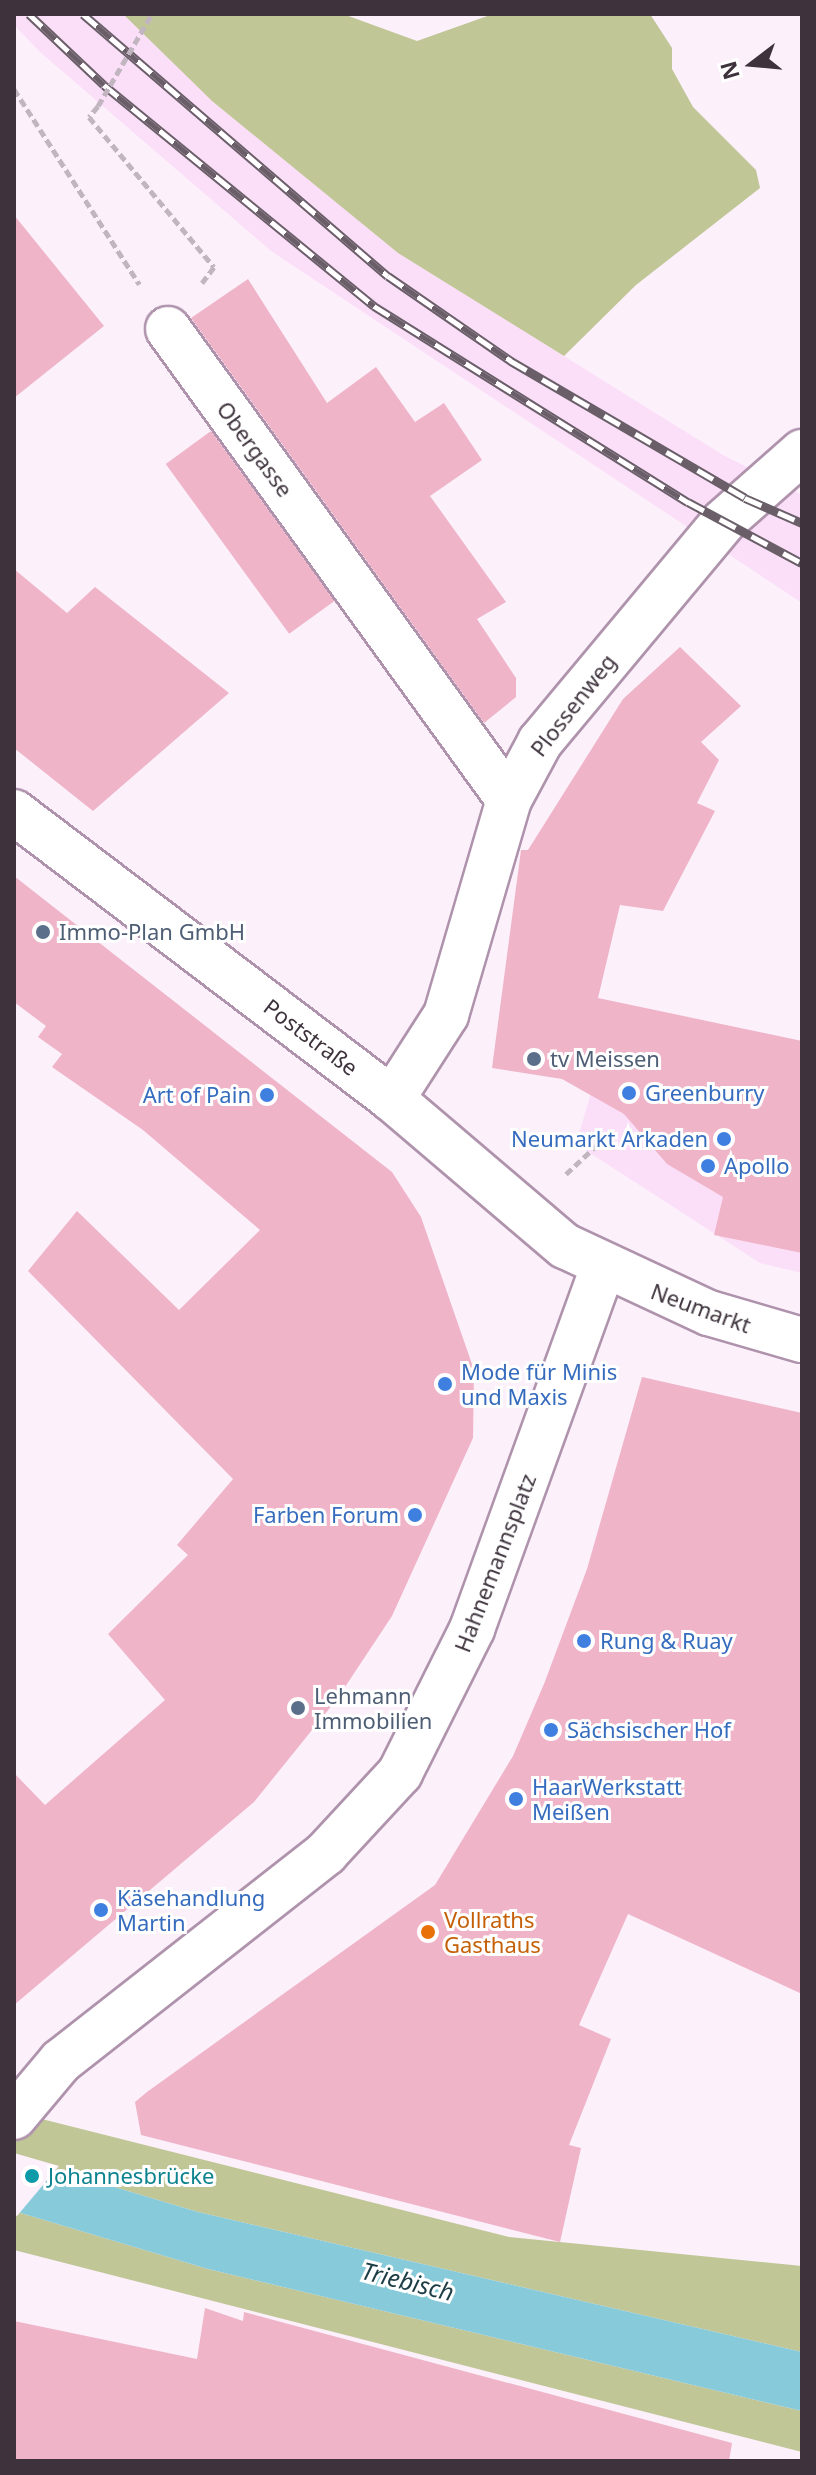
<!DOCTYPE html>
<html>
<head>
<meta charset="utf-8">
<style>
  body { margin:0 }
  #map { position:relative; width:816px; height:2475px; overflow:hidden; background:#fcf0fb; font-family:"Noto Sans",sans-serif }
  div>[style] { position:absolute }
  .built>* { inset:0; background:#fbdff8 }
  .green>* { inset:0; background:#c0c696 }
  .water>* { inset:0; background:#87cbdb }
  .pier>* { inset:0; background:#fcf0fb }
  .building>* { inset:0; background:#efb4c8; transform-origin:0 0 }
  .path>* { height:5px; margin-top:-2.5px; transform-origin:0; background:repeating-linear-gradient(90deg,#c1b5c0 0 8px,transparent 0 12px) }
  .roads { filter:drop-shadow(2px 0 #af93ac) drop-shadow(-2px 0 #af93ac) drop-shadow(0 2px #af93ac) drop-shadow(0 -2px #af93ac) }
  .minor>* { height:44px; margin:-22px; padding:0 22px; transform-origin:22px; border-radius:22px; background:#fff }
  .major>* { height:44px; margin:-22px; padding:0 22px; transform-origin:22px; border-radius:22px; background:#fff }
  .rail>* { height:9px; margin-top:-4.5px; transform-origin:0; background:repeating-linear-gradient(90deg,#fff 0 18px,#6a5f69 0 36px); box-sizing:border-box; border-block:2px solid #6a5f69 }
  .path-bridge>* { height:5px; margin-top:-2.5px; transform-origin:0; background:repeating-linear-gradient(90deg,#c1b5c0 0 8px,transparent 0 12px) }
  .dots>* { width:22px; height:22px; translate:-50% -50%; box-sizing:border-box; border:4px solid #fff; border-radius:50% }
  span { translate:-50% -50%; white-space:nowrap; text-align:center; line-height:1.15; -webkit-text-stroke:6px #fff; paint-order:stroke }
  .street-label { font-size:22px; color:#3e333d }
  .service-label { font-size:22px; color:#4e5e75 }
  .left { translate:0 -50%; text-align:left }
  .shop-label { font-size:22px; color:#366cbe }
  .right { translate:-100% -50%; text-align:right }
  .food-label { font-size:22px; color:#c56008 }
  .culture-label { font-size:22px; color:#0d838f }
  .water-label { font-size:24px; color:#1c3d45; font-style:italic }
  .frame { position:absolute; inset:0; border:16px solid #3e333d; pointer-events:none }
  .north { position:absolute; left:712px; top:24px; width:80px; height:80px; -webkit-text-stroke:6px #fff; paint-order:stroke; rotate:254deg; font-size:22px; font-weight:700; line-height:32px; text-align:center; color:#3e333d }
  .north::after { content:''; display:block; margin:auto; width:28px; height:36px; background:#3e333d; clip-path:polygon(50% 0,100% 100%,50% 72%,0 100%) }
</style>
</head>
<body>
<div id="map">
  <div class="built">
    <div style="clip-path:polygon(14px 14px,123px 14px,212px 101px,398px 253px,723px 455px,802px 495px,802px 603px,271px 251px,40px 52px,14px 25px)"></div>
    <div style="clip-path:polygon(802px 1041px,802px 1273px,760px 1263px,576px 1144px,595px 1079px)"></div>
  </div>
  <div class="green">
    <div style="clip-path:polygon(123px 14px,343px 14px,417px 41px,493px 14px,650px 14px,672px 48px,672px 69px,693px 107px,756px 170px,760px 188px,636px 285px,564px 356px,398px 253px,212px 101px)"></div>
    <div style="clip-path:polygon(14px 2112px,509px 2237px,802px 2266px,802px 2352px,198px 2212px,14px 2157px)"></div>
    <div style="clip-path:polygon(14px 2211px,208px 2269px,802px 2411px,802px 2452px,14px 2250px)"></div>
  </div>
  <div class="water">
    <div style="clip-path:polygon(14px 2157px,198px 2212px,802px 2352px,802px 2411px,208px 2269px,14px 2211px)"></div>
  </div>
  <div class="pier">
    <div style="clip-path:polygon(14px 2153px,59px 2166px,17px 2216px,14px 2215px)"></div>
  </div>
  <div class="building">
    <div style="clip-path:polygon(14px 215px,104px 326px,14px 398px)"></div>
    <div style="clip-path:polygon(248px 279px,327px 403px,376px 367px,415px 422px,444px 403px,482px 460px,430px 496px,506px 602px,477px 619px,516px 678px,516px 697px,484px 723px,191px 318px)"></div>
    <div style="left:211px;top:431px;width:210px;height:56px;rotate:54deg"></div>
    <div style="clip-path:polygon(14px 569px,67px 613px,95px 587px,229px 693px,93px 811px,14px 748px)"></div>
    <div style="clip-path:polygon(680px 647px,741px 706px,701px 742px,719px 760px,697px 803px,715px 811px,663px 911px,620px 905px,598px 998px,802px 1041px,802px 1253px,714px 1235px,723px 1197px,667px 1164px,624px 1114px,562px 1079px,492px 1068px,521px 850px,528px 850px,623px 699px)"></div>
    <div style="clip-path:polygon(14px 876px,392px 1172px,421px 1217px,474px 1370px,473px 1438px,392px 1616px,337px 1699px,254px 1802px,14px 2005px,14px 1773px,45px 1805px,165px 1700px,108px 1634px,188px 1555px,177px 1545px,233px 1479px,28px 1271px,77px 1211px,179px 1310px,260px 1230px,143px 1130px,52px 1067px,62px 1054px,38px 1037px,46px 1026px,14px 1002px)"></div>
    <div style="clip-path:polygon(642px 1377px,802px 1413px,802px 1994px,628px 1914px,579px 2025px,611px 2039px,569px 2145px,581px 2148px,560px 2242px,141px 2135px,135px 2102px,147px 2092px,435px 1885px,513px 1756px,544px 1684px,587px 1569px)"></div>
    <div style="clip-path:polygon(205px 2308px,243px 2321px,244px 2312px,732px 2443px,729px 2461px,14px 2461px,14px 2321px,197px 2359px)"></div>
  </div>
  <div class="path">
    <div style="left:14px;top:89px;width:232px;rotate:57.3deg"></div>
    <div style="left:98px;top:106px;width:14px;rotate:129deg"></div>
    <div style="left:89px;top:117px;width:195px;rotate:50.2deg"></div>
    <div style="left:214px;top:267px;width:20px;rotate:127deg"></div>
    <div style="left:566px;top:1174px;width:63px;rotate:-43.1deg"></div>
  </div>
  <div class="roads">
    <div class="minor">
      <div style="left:168px;top:329px;width:581px;rotate:54.1deg"></div>
      <div style="left:392px;top:1099px;width:100px;rotate:-57.3deg"></div>
      <div style="left:446px;top:1015px;width:224px;rotate:-73.7deg"></div>
      <div style="left:509px;top:800px;width:66px;rotate:-61.9deg"></div>
      <div style="left:540px;top:742px;width:286px;rotate:-50.2deg"></div>
      <div style="left:723px;top:522px;width:106px;rotate:-41.5deg"></div>
      <div style="left:14px;top:2117px;width:73px;rotate:-50deg"></div>
      <div style="left:61px;top:2061px;width:337px;rotate:-38.1deg"></div>
      <div style="left:326px;top:1853px;width:109px;rotate:-47.2deg"></div>
      <div style="left:400px;top:1773px;width:161px;rotate:-63.4deg"></div>
      <div style="left:472px;top:1629px;width:382px;rotate:-70.1deg"></div>
    </div>
    <div class="major">
      <div style="left:14px;top:812px;width:475px;rotate:37.2deg"></div>
      <div style="left:392px;top:1099px;width:227px;rotate:40.4deg"></div>
      <div style="left:565px;top:1246px;width:159px;rotate:25deg"></div>
      <div style="left:709px;top:1313px;width:97px;rotate:16.2deg"></div>
    </div>
  </div>
  <div class="rail">
    <div style="left:29px;top:14px;width:103px;rotate:43.4deg"></div>
    <div style="left:104px;top:85px;width:349px;rotate:39.3deg"></div>
    <div style="left:374px;top:306px;width:370px;rotate:32deg"></div>
    <div style="left:688px;top:502px;width:129px;rotate:28.2deg"></div>
    <div style="left:83px;top:14px;width:402px;rotate:40.7deg"></div>
    <div style="left:388px;top:276px;width:150px;rotate:34.6deg"></div>
    <div style="left:511px;top:361px;width:271px;rotate:30.3deg"></div>
    <div style="left:745px;top:498px;width:62px;rotate:23.7deg"></div>
  </div>
  <div class="path-bridge">
    <div style="left:98px;top:106px;width:107px;rotate:-59.6deg"></div>
  </div>
  <div class="dots">
    <div style="left:43px;top:932px;background:#5c6f8a"></div>
    <div style="left:534px;top:1059px;background:#5c6f8a"></div>
    <div style="left:629px;top:1093px;background:#3f7fe0"></div>
    <div style="left:267px;top:1095px;background:#3f7fe0"></div>
    <div style="left:724px;top:1139px;background:#3f7fe0"></div>
    <div style="left:708px;top:1166px;background:#3f7fe0"></div>
    <div style="left:445px;top:1384px;background:#3f7fe0"></div>
    <div style="left:415px;top:1515px;background:#3f7fe0"></div>
    <div style="left:584px;top:1641px;background:#3f7fe0"></div>
    <div style="left:298px;top:1708px;background:#5c6f8a"></div>
    <div style="left:551px;top:1730px;background:#3f7fe0"></div>
    <div style="left:516px;top:1799px;background:#3f7fe0"></div>
    <div style="left:101px;top:1910px;background:#3f7fe0"></div>
    <div style="left:428px;top:1932px;background:#e8710a"></div>
    <div style="left:32px;top:2176px;background:#0f9aa8"></div>
  </div>
  <div class="street-label">
    <span style="left:255px;top:449px;rotate:54deg">Obergasse</span>
    <span style="left:573px;top:705px;rotate:-52deg">Plossenweg</span>
    <span style="left:311px;top:1037px;rotate:37deg">Poststraße</span>
    <span style="left:701px;top:1308px;rotate:20deg">Neumarkt</span>
    <span style="left:495px;top:1563px;rotate:-69deg">Hahnemannsplatz</span>
  </div>
  <div class="service-label">
    <span class="left" style="left:59px;top:932px">Immo-Plan GmbH</span>
    <span class="left" style="left:550px;top:1059px">tv Meissen</span>
    <span class="left" style="left:314px;top:1708px">Lehmann<br>Immobilien</span>
  </div>
  <div class="shop-label">
    <span class="left" style="left:645px;top:1093px">Greenburry</span>
    <span class="right" style="left:251px;top:1095px">Art of Pain</span>
    <span class="right" style="left:708px;top:1139px">Neumarkt Arkaden</span>
    <span class="left" style="left:724px;top:1166px">Apollo</span>
    <span class="left" style="left:461px;top:1384px">Mode für Minis<br>und Maxis</span>
    <span class="right" style="left:399px;top:1515px">Farben Forum</span>
    <span class="left" style="left:600px;top:1641px">Rung &amp; Ruay</span>
    <span class="left" style="left:567px;top:1730px">Sächsischer Hof</span>
    <span class="left" style="left:532px;top:1799px">HaarWerkstatt<br>Meißen</span>
    <span class="left" style="left:117px;top:1910px">Käsehandlung<br>Martin</span>
  </div>
  <div class="food-label">
    <span class="left" style="left:444px;top:1932px">Vollraths<br>Gasthaus</span>
  </div>
  <div class="culture-label">
    <span class="left" style="left:48px;top:2176px">Johannesbrücke</span>
  </div>
  <div class="water-label">
    <span style="left:408px;top:2281px;rotate:14deg">Triebisch</span>
  </div>
  <div class="frame"></div>
  <div class="north">N</div>
</div>
</body>
</html>
